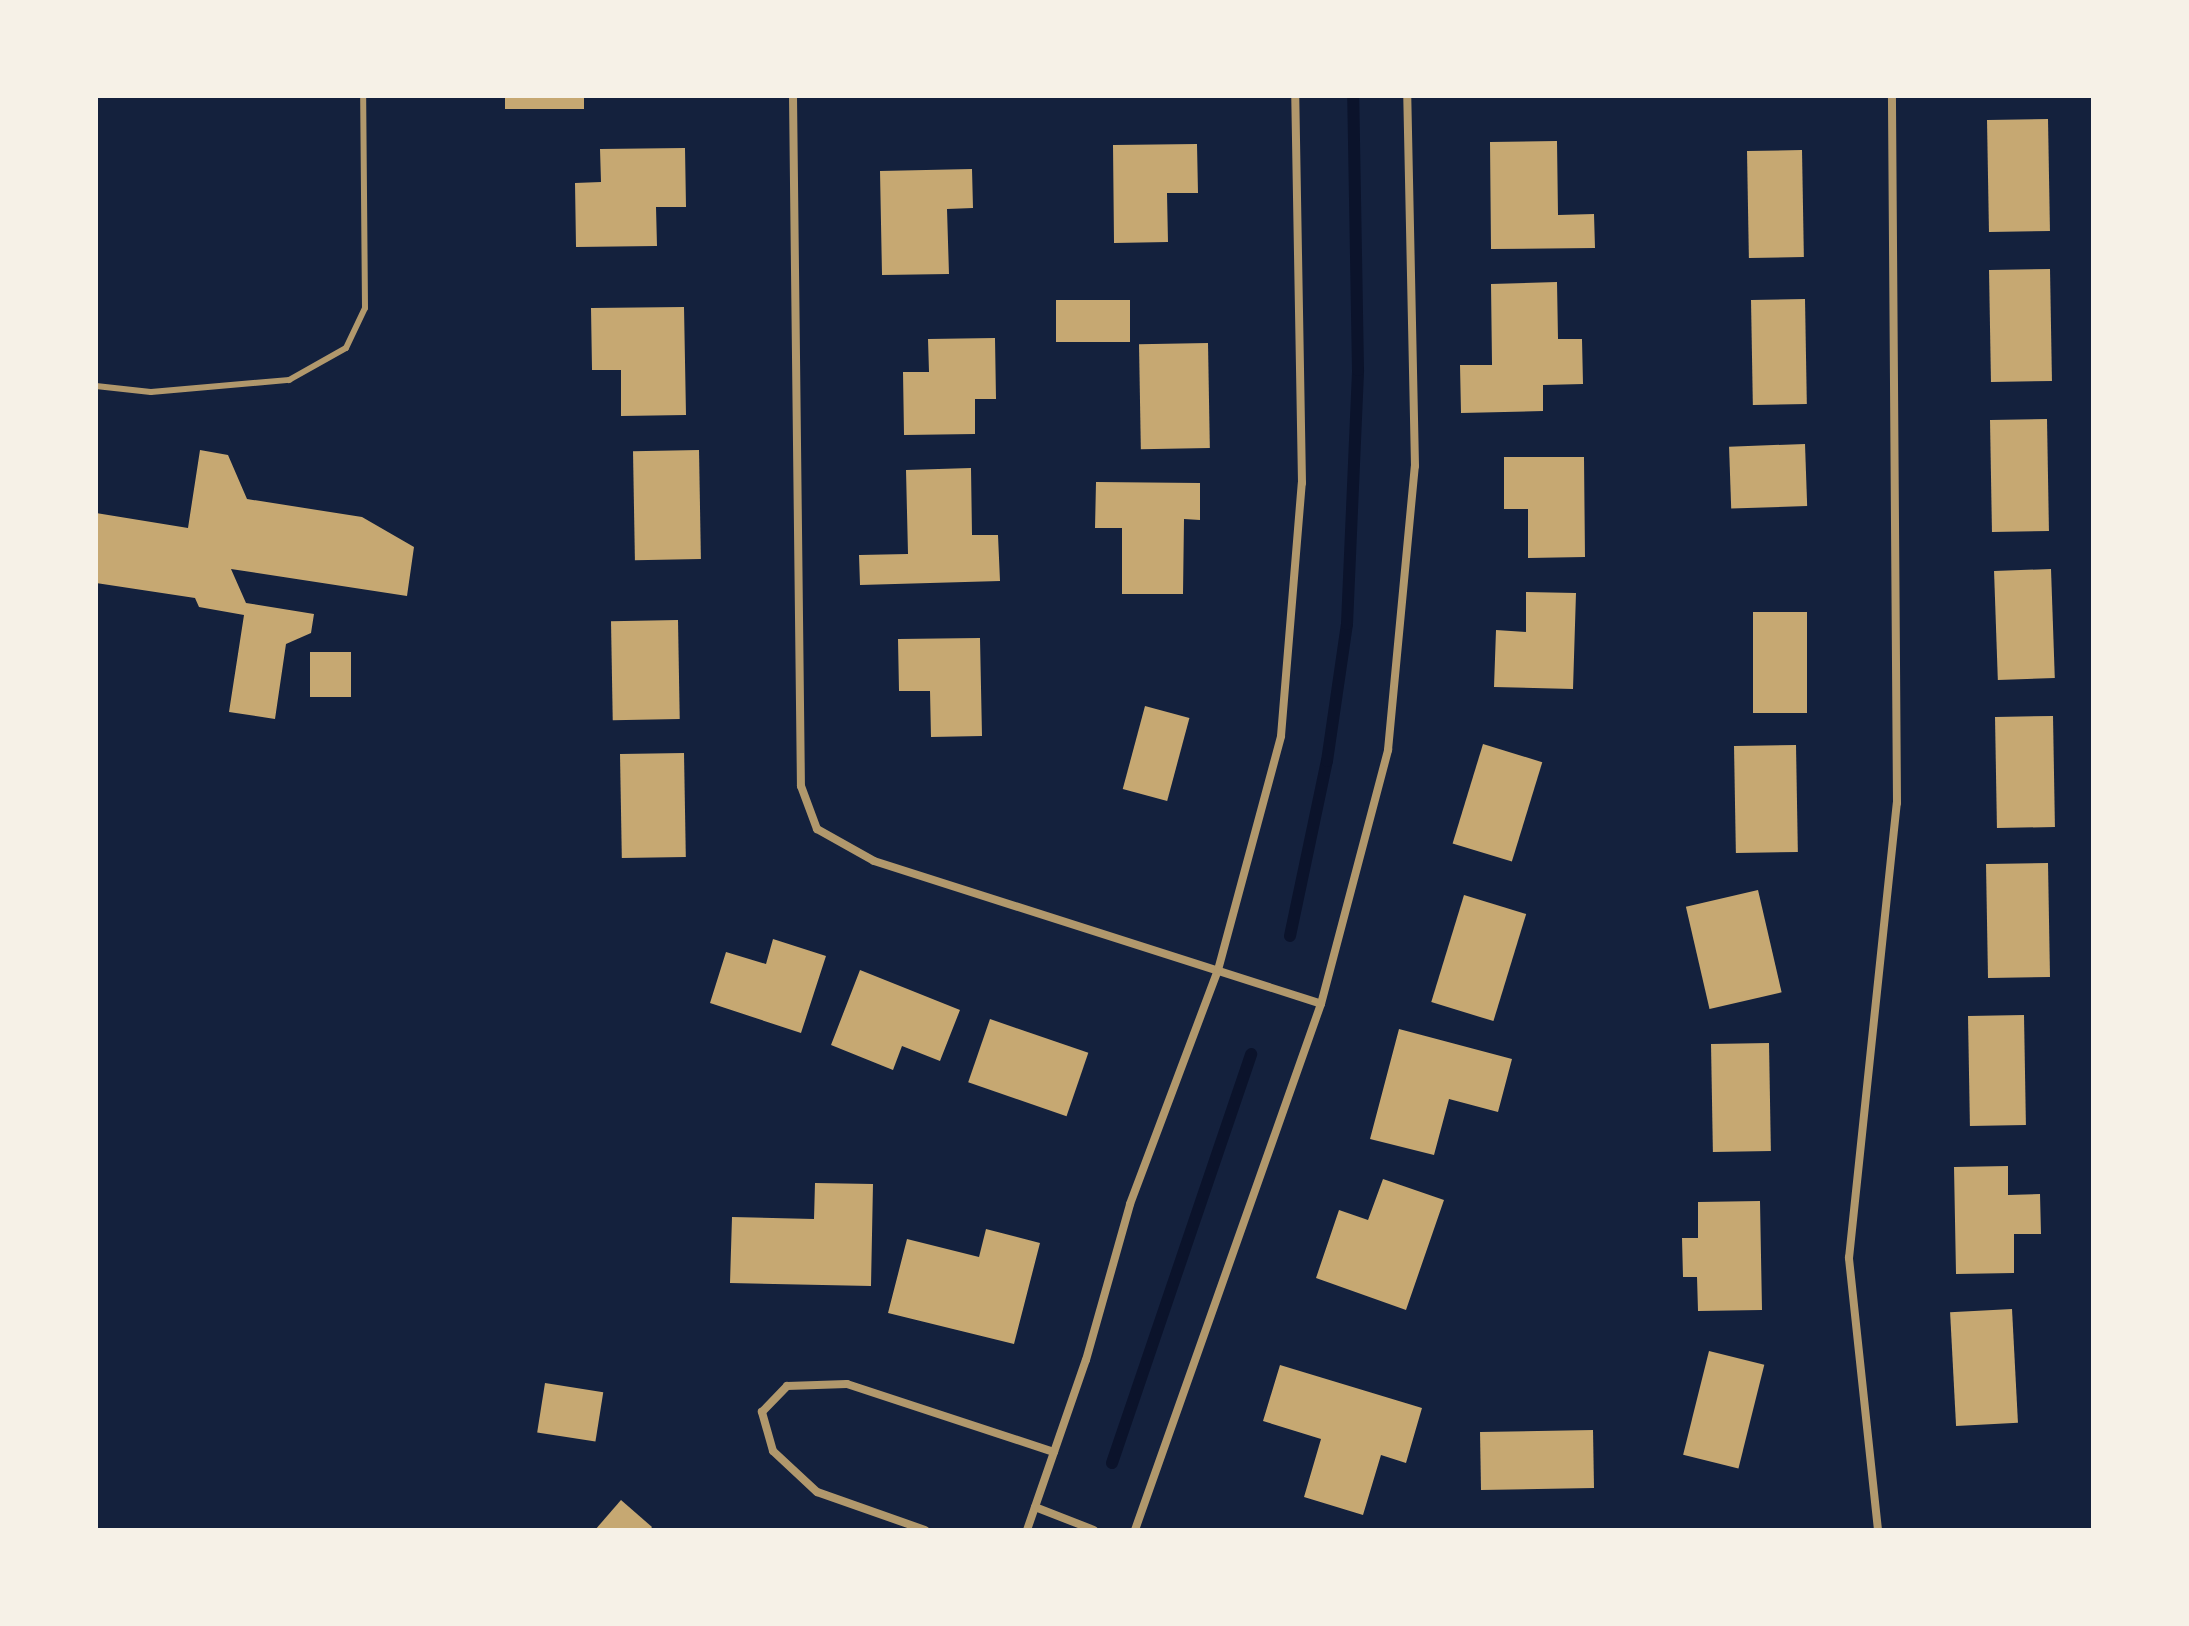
<!DOCTYPE html>
<html>
<head>
<meta charset="utf-8">
<style>
  body { margin:0 }
  #map { position:relative; width:2189px; height:1626px; overflow:hidden; background:#14213d; font-family:Commissioner,sans-serif }
  div>[style] { position:absolute }
  .stream>* { height:12px; margin:-6px; padding:0 6px; transform-origin:6px; border-radius:6px; background:#0b132b }
  .building>* { inset:0; background:#c6a872; transform-origin:0 0 }
  .service>* { height:6px; margin:-3px; padding:0 3px; transform-origin:3px; border-radius:3px; background:#b1986c }
  .minor>* { height:8px; margin:-4px; padding:0 4px; transform-origin:4px; border-radius:4px; background:#b1986c }
  span { translate:-50% -50%; white-space:nowrap; text-align:center; line-height:1.15; -webkit-text-stroke:6px #f6f1e7; paint-order:stroke }
  .frame { position:absolute; inset:0; border:98px solid #f6f1e7; pointer-events:none }
</style>
</head>
<body>
<div id="map">
  <div class="stream">
    <div style="left:1290px;top:936px;width:179px;rotate:-78.1deg"></div>
    <div style="left:1327px;top:761px;width:138px;rotate:-81.7deg"></div>
    <div style="left:1347px;top:624px;width:254px;rotate:-87.5deg"></div>
    <div style="left:1358px;top:370px;width:274px;rotate:-91deg"></div>
    <div style="left:1112px;top:1463px;width:432px;rotate:-71.2deg"></div>
  </div>
  <div class="building">
    <div style="left:505px;top:96px;width:79px;height:13px"></div>
    <div style="left:2048px;top:119px;width:112px;height:61px;rotate:89deg"></div>
    <div style="clip-path:polygon(1557px 141px,1558px 215px,1594px 214px,1595px 248px,1491px 249px,1490px 142px)"></div>
    <div style="clip-path:polygon(1197px 144px,1198px 193px,1167px 193px,1168px 242px,1114px 243px,1113px 145px)"></div>
    <div style="clip-path:polygon(685px 148px,686px 207px,656px 207px,657px 246px,576px 247px,575px 183px,601px 182px,600px 149px)"></div>
    <div style="left:1802px;top:150px;width:107px;height:55px;rotate:89deg"></div>
    <div style="clip-path:polygon(972px 169px,973px 208px,947px 209px,949px 274px,882px 275px,880px 171px)"></div>
    <div style="left:2050px;top:269px;width:112px;height:61px;rotate:89deg"></div>
    <div style="clip-path:polygon(1557px 282px,1558px 339px,1582px 339px,1583px 384px,1543px 385px,1543px 411px,1461px 413px,1460px 365px,1492px 365px,1491px 284px)"></div>
    <div style="left:1805px;top:299px;width:105px;height:54px;rotate:89deg"></div>
    <div style="left:1130px;top:300px;width:42px;height:74px;rotate:90deg"></div>
    <div style="clip-path:polygon(684px 307px,686px 415px,621px 416px,621px 370px,592px 370px,591px 308px)"></div>
    <div style="clip-path:polygon(995px 338px,996px 399px,975px 399px,975px 434px,904px 435px,903px 372px,929px 372px,928px 339px)"></div>
    <div style="left:1208px;top:343px;width:105px;height:69px;rotate:89deg"></div>
    <div style="left:2047px;top:419px;width:112px;height:57px;rotate:89deg"></div>
    <div style="left:1805px;top:444px;width:62px;height:76px;rotate:88deg"></div>
    <div style="clip-path:polygon(200px 450px,228px 455px,247px 499px,362px 517px,414px 547px,407px 596px,231px 569px,246px 603px,314px 614px,311px 633px,286px 644px,275px 719px,229px 712px,244px 615px,199px 607px,195px 598px,96px 583px,96px 513px,188px 528px)"></div>
    <div style="left:699px;top:450px;width:109px;height:66px;rotate:89deg"></div>
    <div style="clip-path:polygon(1504px 457px,1584px 457px,1585px 557px,1528px 558px,1528px 509px,1504px 509px)"></div>
    <div style="clip-path:polygon(971px 468px,972px 535px,998px 535px,1000px 581px,860px 585px,859px 555px,908px 554px,906px 470px)"></div>
    <div style="clip-path:polygon(1096px 482px,1200px 483px,1200px 520px,1184px 519px,1183px 594px,1122px 594px,1122px 528px,1095px 528px)"></div>
    <div style="left:2051px;top:569px;width:109px;height:57px;rotate:88deg"></div>
    <div style="clip-path:polygon(1526px 592px,1576px 593px,1573px 689px,1494px 687px,1496px 630px,1526px 632px)"></div>
    <div style="left:1753px;top:612px;width:54px;height:101px"></div>
    <div style="left:678px;top:620px;width:99px;height:67px;rotate:89deg"></div>
    <div style="clip-path:polygon(980px 638px,982px 736px,931px 737px,930px 691px,899px 691px,898px 639px)"></div>
    <div style="left:310px;top:652px;width:41px;height:45px"></div>
    <div style="left:1145px;top:706px;width:46px;height:86px;rotate:15deg"></div>
    <div style="left:2053px;top:716px;width:111px;height:58px;rotate:89deg"></div>
    <div style="left:1483px;top:744px;width:62px;height:104px;rotate:17deg"></div>
    <div style="left:1796px;top:745px;width:107px;height:62px;rotate:89deg"></div>
    <div style="left:684px;top:753px;width:104px;height:64px;rotate:89deg"></div>
    <div style="left:2048px;top:863px;width:114px;height:62px;rotate:89deg"></div>
    <div style="left:1758px;top:890px;width:105px;height:74px;rotate:77deg"></div>
    <div style="left:1464px;top:895px;width:65px;height:112px;rotate:17deg"></div>
    <div style="clip-path:polygon(773px 939px,826px 956px,801px 1033px,710px 1003px,726px 952px,766px 964px)"></div>
    <div style="clip-path:polygon(860px 970px,960px 1010px,940px 1061px,902px 1046px,893px 1070px,831px 1045px)"></div>
    <div style="left:2024px;top:1015px;width:110px;height:56px;rotate:89deg"></div>
    <div style="left:990px;top:1019px;width:104px;height:67px;rotate:19deg"></div>
    <div style="clip-path:polygon(1399px 1029px,1512px 1059px,1498px 1112px,1449px 1099px,1434px 1155px,1370px 1139px)"></div>
    <div style="left:1769px;top:1043px;width:108px;height:58px;rotate:89deg"></div>
    <div style="clip-path:polygon(2008px 1166px,2008px 1195px,2040px 1194px,2041px 1234px,2014px 1234px,2014px 1273px,1956px 1274px,1954px 1167px)"></div>
    <div style="clip-path:polygon(1383px 1179px,1444px 1200px,1406px 1310px,1316px 1278px,1339px 1210px,1368px 1220px)"></div>
    <div style="clip-path:polygon(815px 1183px,873px 1184px,871px 1286px,730px 1283px,732px 1217px,814px 1219px)"></div>
    <div style="clip-path:polygon(1760px 1201px,1762px 1310px,1698px 1311px,1697px 1277px,1683px 1277px,1682px 1238px,1698px 1238px,1698px 1202px)"></div>
    <div style="clip-path:polygon(986px 1229px,1040px 1243px,1014px 1344px,888px 1313px,907px 1239px,979px 1257px)"></div>
    <div style="left:2012px;top:1309px;width:114px;height:62px;rotate:87deg"></div>
    <div style="left:1709px;top:1351px;width:57px;height:107px;rotate:14deg"></div>
    <div style="clip-path:polygon(1280px 1365px,1422px 1408px,1406px 1463px,1381px 1455px,1363px 1515px,1304px 1497px,1321px 1439px,1263px 1421px)"></div>
    <div style="left:545px;top:1383px;width:59px;height:50px;rotate:9deg"></div>
    <div style="left:1593px;top:1430px;width:58px;height:113px;rotate:89deg"></div>
    <div style="clip-path:polygon(621px 1500px,652px 1527px,650px 1530px,595px 1530px)"></div>
  </div>
  <div class="service">
    <div style="left:96px;top:386px;width:55px;rotate:6.2deg"></div>
    <div style="left:151px;top:392px;width:139px;rotate:-5deg"></div>
    <div style="left:289px;top:380px;width:65px;rotate:-29.3deg"></div>
    <div style="left:346px;top:348px;width:44px;rotate:-64.6deg"></div>
    <div style="left:365px;top:308px;width:212px;rotate:-90.5deg"></div>
  </div>
  <div class="minor">
    <div style="left:793px;top:96px;width:690px;rotate:89.34deg"></div>
    <div style="left:801px;top:786px;width:46px;rotate:69.6deg"></div>
    <div style="left:817px;top:829px;width:65px;rotate:29.3deg"></div>
    <div style="left:874px;top:861px;width:469px;rotate:17.7deg"></div>
    <div style="left:1035px;top:1507px;width:63px;rotate:21.3deg"></div>
    <div style="left:925px;top:1530px;width:114px;rotate:-160.6deg"></div>
    <div style="left:817px;top:1492px;width:60px;rotate:-137deg"></div>
    <div style="left:773px;top:1451px;width:41px;rotate:-105.8deg"></div>
    <div style="left:762px;top:1412px;width:36px;rotate:-46deg"></div>
    <div style="left:787px;top:1386px;width:60px;rotate:-1.9deg"></div>
    <div style="left:847px;top:1384px;width:218px;rotate:18.2deg"></div>
    <div style="left:1027px;top:1530px;width:180px;rotate:-70.9deg"></div>
    <div style="left:1086px;top:1360px;width:162px;rotate:-74.2deg"></div>
    <div style="left:1130px;top:1204px;width:250px;rotate:-69.4deg"></div>
    <div style="left:1218px;top:970px;width:242px;rotate:-74.9deg"></div>
    <div style="left:1281px;top:736px;width:254px;rotate:-85.3deg"></div>
    <div style="left:1302px;top:483px;width:387px;rotate:-91deg"></div>
    <div style="left:1135px;top:1530px;width:558px;rotate:-70.53deg"></div>
    <div style="left:1321px;top:1004px;width:263px;rotate:-75.2deg"></div>
    <div style="left:1388px;top:750px;width:285px;rotate:-84.6deg"></div>
    <div style="left:1415px;top:466px;width:370px;rotate:-91.2deg"></div>
    <div style="left:1878px;top:1530px;width:274px;rotate:-96.1deg"></div>
    <div style="left:1849px;top:1258px;width:458px;rotate:-84deg"></div>
    <div style="left:1897px;top:803px;width:707px;rotate:-90.41deg"></div>
  </div>
  <div class="frame"></div>
</div>
</body>
</html>
